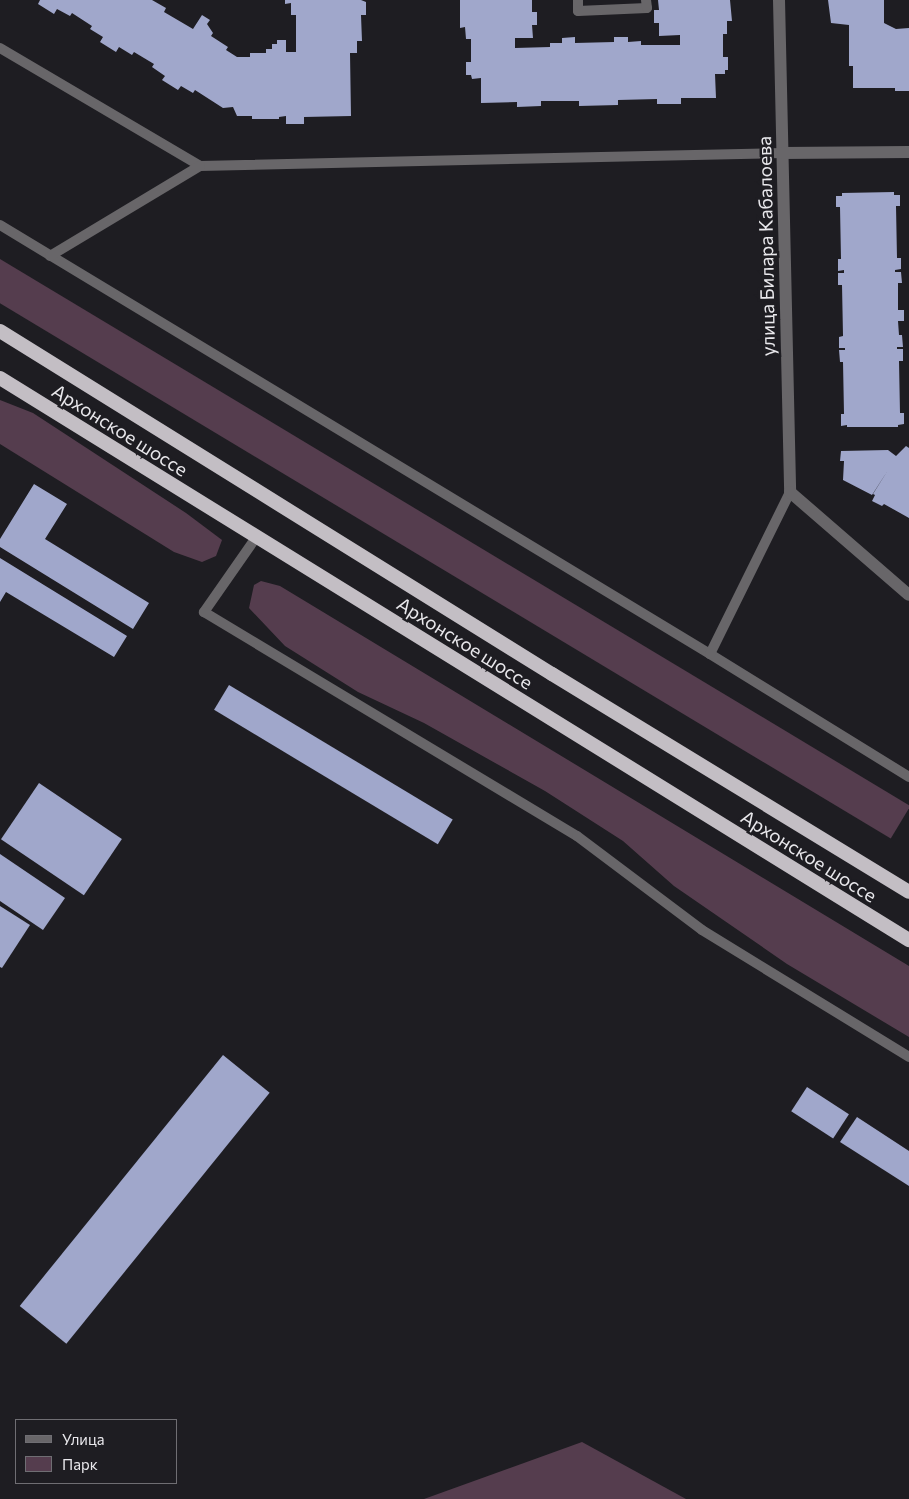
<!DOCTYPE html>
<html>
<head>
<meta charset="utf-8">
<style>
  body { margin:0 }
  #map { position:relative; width:909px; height:1499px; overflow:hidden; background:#1e1d22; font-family:Commissioner,sans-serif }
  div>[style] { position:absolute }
  .green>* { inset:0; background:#553d4e; transform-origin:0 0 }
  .building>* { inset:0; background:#a0a7cb; transform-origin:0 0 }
  .service>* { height:10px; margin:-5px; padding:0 5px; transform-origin:5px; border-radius:5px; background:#686669 }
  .minor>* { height:12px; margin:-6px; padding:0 6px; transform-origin:6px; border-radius:6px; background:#686669 }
  .trunk>* { height:14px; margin:-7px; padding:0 7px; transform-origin:7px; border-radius:7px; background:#c3bec4 }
  span { translate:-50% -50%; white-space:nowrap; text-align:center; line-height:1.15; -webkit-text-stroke:5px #1e1d22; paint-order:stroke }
  .street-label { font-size:19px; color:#e9e8ec }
  .legend { position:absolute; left:15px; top:1419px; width:162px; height:65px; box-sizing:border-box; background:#1e1d22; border:1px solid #6f6e73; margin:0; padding:6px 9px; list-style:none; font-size:15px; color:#e9e8ec }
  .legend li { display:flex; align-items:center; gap:10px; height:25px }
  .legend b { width:25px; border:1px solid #6f6e73 }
</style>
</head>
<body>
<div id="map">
  <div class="green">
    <div style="left:0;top:259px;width:1062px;height:38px;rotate:31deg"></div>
    <div style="clip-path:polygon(0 400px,33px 413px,186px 513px,222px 540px,216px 556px,202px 562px,174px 552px,0 444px)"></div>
    <div style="clip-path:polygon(261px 581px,280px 586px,909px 966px,909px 1037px,787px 964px,674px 886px,623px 841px,545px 791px,424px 723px,358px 692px,285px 646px,249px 608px,254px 585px)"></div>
    <div style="clip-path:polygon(582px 1442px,686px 1499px,424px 1499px)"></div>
  </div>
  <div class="building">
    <div style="clip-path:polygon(40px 0,152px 0,166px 8px,164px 12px,193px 29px,202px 15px,210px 20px,207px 24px,213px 33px,211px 36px,228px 47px,226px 50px,237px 57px,250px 57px,250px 53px,266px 53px,266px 49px,272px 49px,272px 44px,277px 44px,277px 40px,286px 40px,286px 52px,296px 52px,296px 15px,291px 15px,291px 3px,285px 4px,285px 0,361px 0,366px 2px,366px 15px,361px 15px,362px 41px,357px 41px,357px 53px,350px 53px,351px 116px,304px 117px,304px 124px,286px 124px,286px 116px,279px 117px,279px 119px,252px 119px,252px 116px,237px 116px,233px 107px,223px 108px,195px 90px,193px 93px,181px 86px,178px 90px,162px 80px,165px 76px,152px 67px,154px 64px,134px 52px,132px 55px,119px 47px,116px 52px,100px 42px,103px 37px,90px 29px,92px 26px,72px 13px,70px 16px,57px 9px,54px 14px,38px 4px)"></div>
    <div style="clip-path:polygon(460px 0,532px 0,532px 12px,537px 12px,537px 25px,532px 25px,533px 38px,515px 38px,515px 48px,550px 47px,550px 43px,562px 43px,562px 38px,575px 37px,575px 43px,614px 42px,614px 37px,628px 37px,628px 42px,641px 41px,641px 45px,680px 45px,680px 35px,659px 36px,659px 23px,654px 23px,654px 10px,659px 10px,658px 0,730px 0,732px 21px,727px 21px,727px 34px,723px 34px,723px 57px,728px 57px,728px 70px,725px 70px,725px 74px,715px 74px,716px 98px,681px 98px,681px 104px,657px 104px,657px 99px,618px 100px,618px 105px,579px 106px,579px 101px,541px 101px,541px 106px,517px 107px,517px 102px,481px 103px,481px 78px,472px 79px,471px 75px,466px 75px,466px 62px,471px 62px,471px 39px,466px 39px,465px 27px,460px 28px)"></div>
    <div style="clip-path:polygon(828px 0,884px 0,884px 23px,896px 29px,909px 28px,909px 91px,895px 91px,895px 88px,853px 88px,853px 66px,849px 66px,849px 25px,831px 23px)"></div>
    <div style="clip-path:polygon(894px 192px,894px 195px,900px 195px,900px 206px,896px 206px,897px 258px,901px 258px,901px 269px,895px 270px,895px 272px,901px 272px,902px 283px,898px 283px,898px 310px,904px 310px,904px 321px,898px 321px,899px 335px,902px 335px,903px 347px,897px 347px,897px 349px,903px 349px,903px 361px,899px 361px,900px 413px,904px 413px,904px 424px,898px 425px,898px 427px,847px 427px,847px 425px,841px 426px,841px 414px,844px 414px,843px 362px,840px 362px,839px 350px,845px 350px,845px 348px,839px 348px,839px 337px,843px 336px,842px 285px,838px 285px,838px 273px,844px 273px,844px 270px,838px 271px,838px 259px,841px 259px,840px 207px,836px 207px,836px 196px,842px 196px,842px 193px)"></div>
    <div style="clip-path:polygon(906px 446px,909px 448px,909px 518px,884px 504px,882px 506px,872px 501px,875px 495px,873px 494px,888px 470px,872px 495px,843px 480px,844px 461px,840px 461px,841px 451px,888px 450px,896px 456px)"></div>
    <div style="clip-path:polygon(34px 484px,67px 504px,45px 539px,149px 603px,133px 629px,0 547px,0 539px)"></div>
    <div style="clip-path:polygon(0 558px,127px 636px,114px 657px,6px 592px,0 602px)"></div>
    <div style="left:229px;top:685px;width:261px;height:29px;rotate:31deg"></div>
    <div style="left:39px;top:783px;width:100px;height:68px;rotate:34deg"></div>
    <div style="clip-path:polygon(0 854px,65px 898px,43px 930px,0 901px)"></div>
    <div style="clip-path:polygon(0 906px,30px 925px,2px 968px,0 967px)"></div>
    <div style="left:223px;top:1055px;width:60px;height:323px;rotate:39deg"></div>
    <div style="left:807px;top:1087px;width:50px;height:29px;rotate:33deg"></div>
    <div style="clip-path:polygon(857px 1117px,909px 1151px,909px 1186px,840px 1142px)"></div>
  </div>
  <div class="service">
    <div style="left:578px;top:0;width:11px;rotate:90deg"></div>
    <div style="left:578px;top:11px;width:69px;rotate:-2.5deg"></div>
    <div style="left:647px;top:8px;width:8px;rotate:-97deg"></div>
    <div style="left:0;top:48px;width:232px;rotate:30.5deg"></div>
    <div style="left:200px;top:166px;width:582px;rotate:-1.28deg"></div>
    <div style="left:0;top:225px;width:830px;rotate:31.14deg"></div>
    <div style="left:710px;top:654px;width:234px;rotate:31.7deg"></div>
    <div style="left:50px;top:256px;width:175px;rotate:-31deg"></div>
    <div style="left:257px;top:536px;width:93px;rotate:124.9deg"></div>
    <div style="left:204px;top:612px;width:435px;rotate:31deg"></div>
    <div style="left:577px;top:836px;width:156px;rotate:36.9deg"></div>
    <div style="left:702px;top:930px;width:243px;rotate:31.5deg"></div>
    <div style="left:710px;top:654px;width:181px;rotate:-63.7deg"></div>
  </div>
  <div class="minor">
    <div style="left:779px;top:0;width:492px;rotate:88.7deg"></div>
    <div style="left:790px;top:492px;width:157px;rotate:40.9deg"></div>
    <div style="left:782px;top:153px;width:127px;rotate:-0.5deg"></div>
  </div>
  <div class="trunk">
    <div style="left:0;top:331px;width:650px;rotate:31.86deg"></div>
    <div style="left:552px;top:674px;width:418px;rotate:31.4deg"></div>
    <div style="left:0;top:378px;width:1069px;rotate:31.73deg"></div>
  </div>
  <div class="street-label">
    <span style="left:766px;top:246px;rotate:-91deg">улица Билара Кабалоева</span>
    <span style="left:120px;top:430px;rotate:32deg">Архонское шоссе</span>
    <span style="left:465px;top:643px;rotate:32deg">Архонское шоссе</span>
    <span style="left:809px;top:856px;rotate:32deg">Архонское шоссе</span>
  </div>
  <ul class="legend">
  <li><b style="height:6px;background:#686669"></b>Улица</li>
  <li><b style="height:14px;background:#553d4e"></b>Парк</li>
  </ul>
</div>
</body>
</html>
